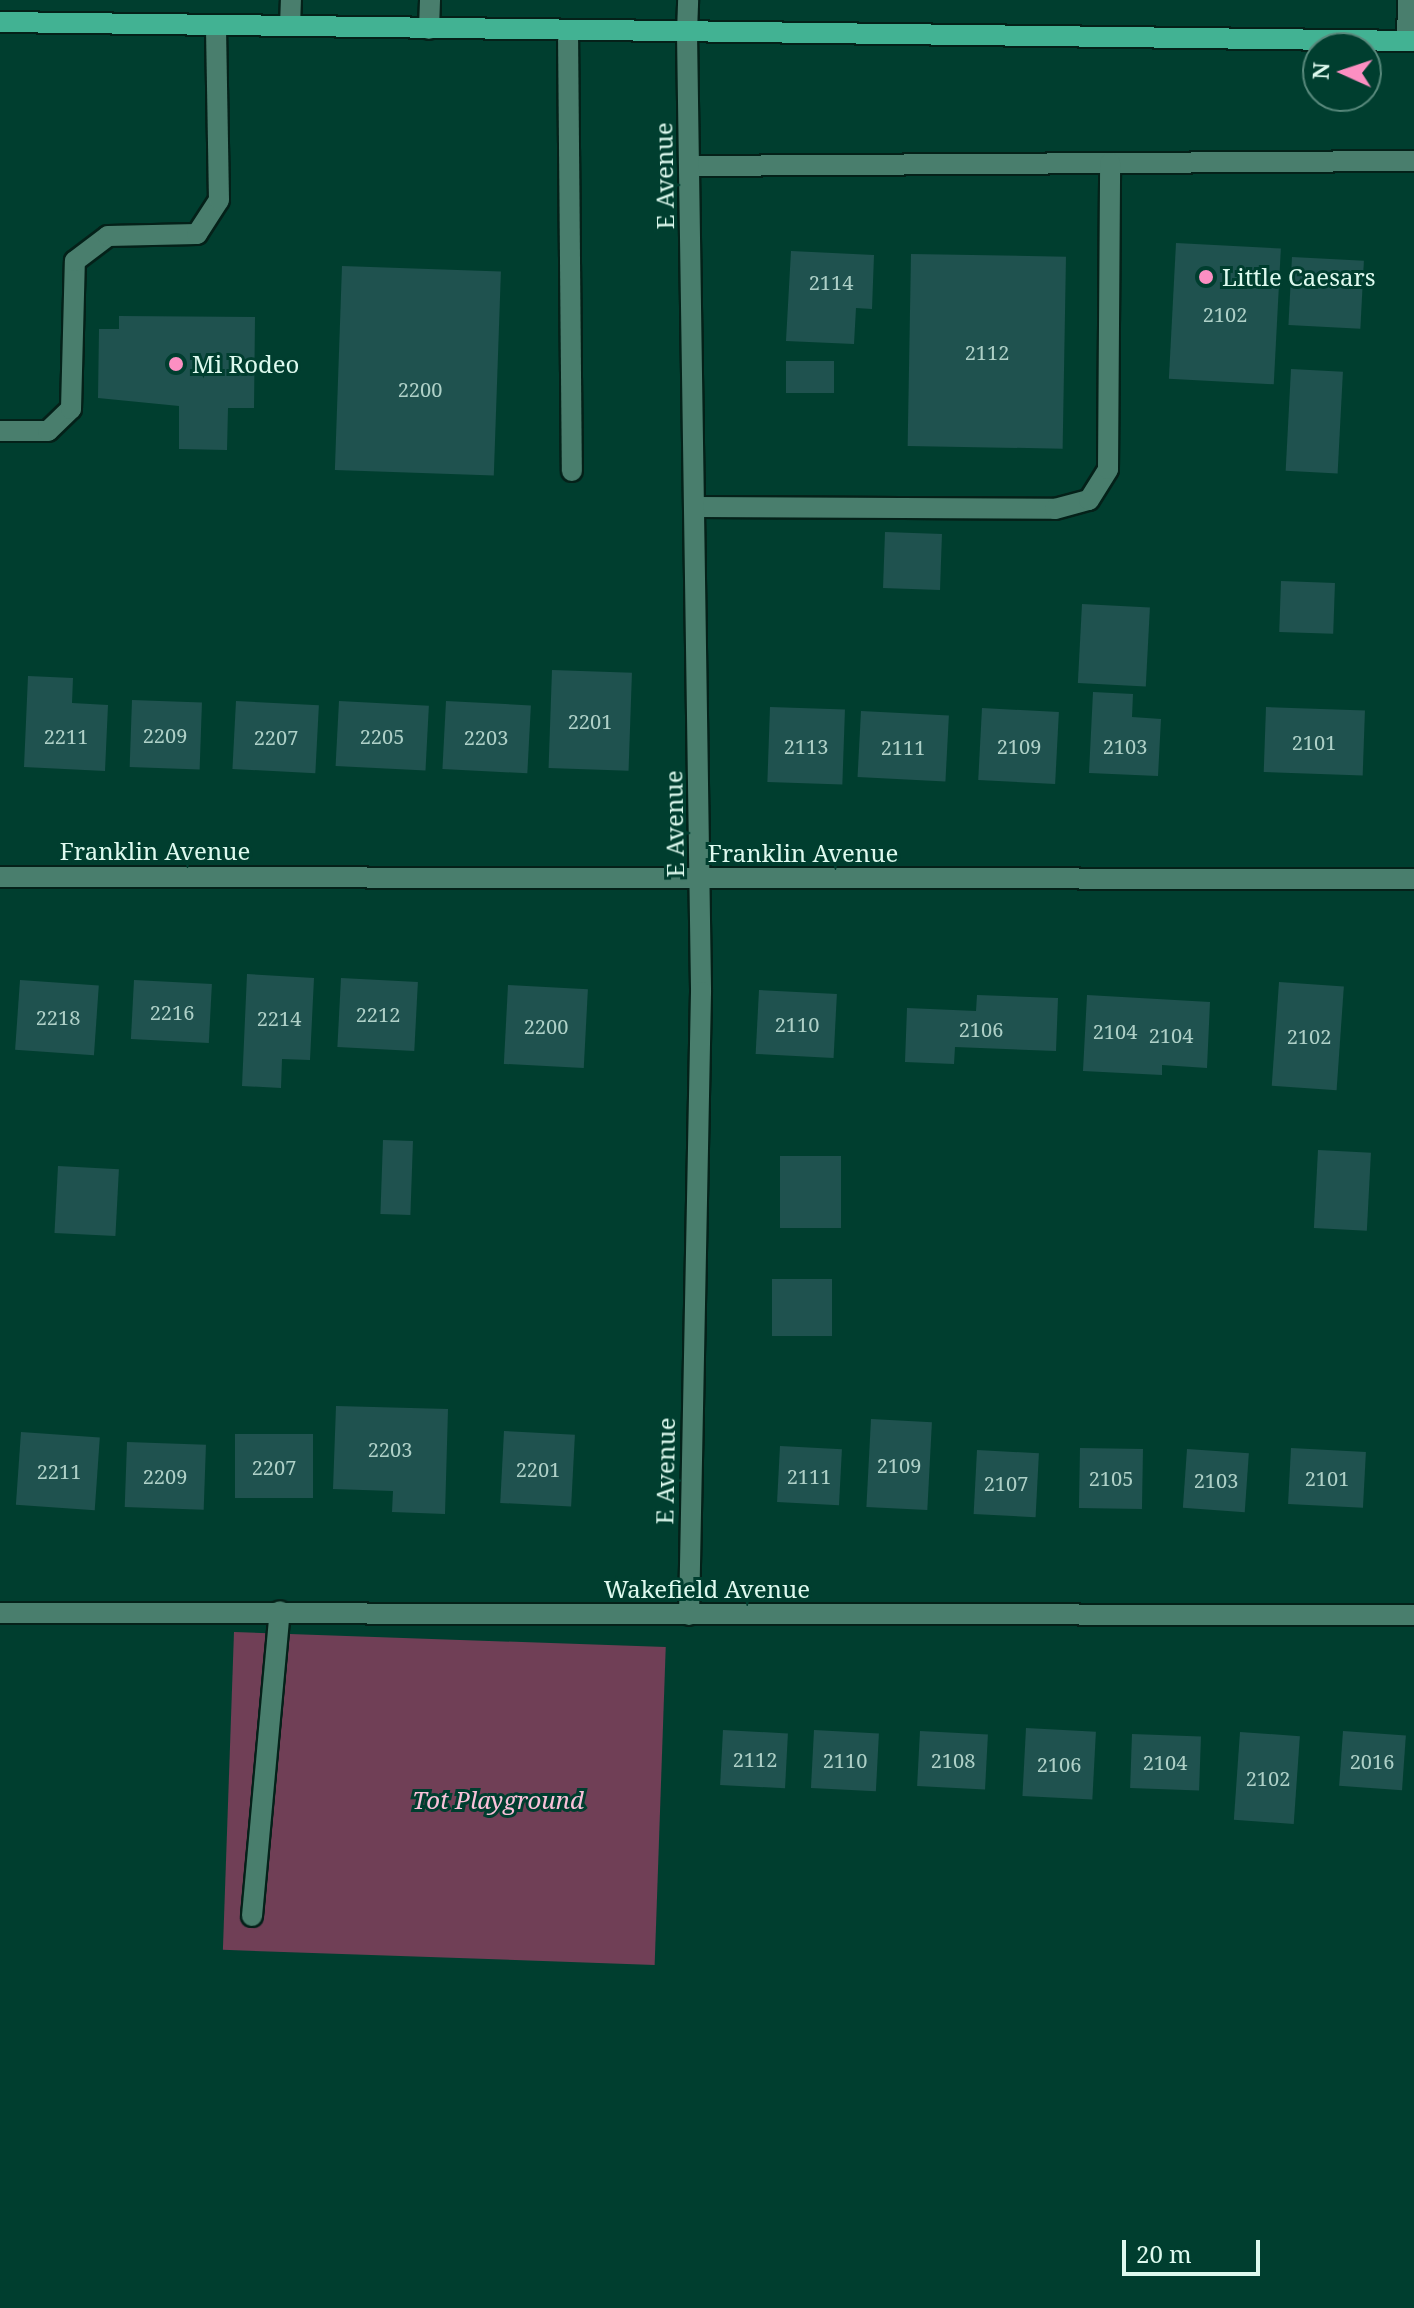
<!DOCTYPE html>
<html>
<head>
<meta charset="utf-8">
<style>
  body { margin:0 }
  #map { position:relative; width:1414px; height:2308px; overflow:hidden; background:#003e2f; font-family:"Noto Serif",serif }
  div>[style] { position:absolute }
  .green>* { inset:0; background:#703f56; transform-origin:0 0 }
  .building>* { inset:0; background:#1f524f; transform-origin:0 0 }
  .roads { filter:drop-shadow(2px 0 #042119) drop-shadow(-2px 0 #042119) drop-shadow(0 2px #042119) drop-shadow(0 -2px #042119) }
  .lane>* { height:20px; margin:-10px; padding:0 10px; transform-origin:10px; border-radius:10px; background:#497e6d }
  .street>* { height:20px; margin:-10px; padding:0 10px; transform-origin:10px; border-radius:10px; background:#497e6d }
  .primary>* { height:20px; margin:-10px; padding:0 10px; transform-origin:10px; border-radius:10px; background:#42b293 }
  .dots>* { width:22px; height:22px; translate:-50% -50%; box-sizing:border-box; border:4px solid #003e2f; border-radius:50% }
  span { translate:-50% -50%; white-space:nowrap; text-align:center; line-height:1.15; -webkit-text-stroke:6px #003e2f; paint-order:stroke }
  .number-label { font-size:20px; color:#aed0c7 }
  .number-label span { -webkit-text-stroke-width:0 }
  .street-label { font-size:24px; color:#defaef }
  .poi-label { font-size:24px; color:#defaef }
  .left { translate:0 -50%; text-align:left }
  .park-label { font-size:24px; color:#fac1da; font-style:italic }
  .north { position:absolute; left:1302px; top:32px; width:80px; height:80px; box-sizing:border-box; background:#003e2f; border:2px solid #59897c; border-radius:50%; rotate:273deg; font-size:22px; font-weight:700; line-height:32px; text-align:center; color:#defaef }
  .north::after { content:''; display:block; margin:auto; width:28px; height:36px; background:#fc8fc2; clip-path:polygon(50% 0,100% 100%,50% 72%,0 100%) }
  .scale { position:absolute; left:1122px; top:2240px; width:138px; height:36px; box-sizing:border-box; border:4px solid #defaef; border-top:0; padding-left:10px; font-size:24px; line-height:28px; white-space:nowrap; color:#defaef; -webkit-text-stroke:6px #003e2f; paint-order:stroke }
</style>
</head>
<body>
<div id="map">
  <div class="green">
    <div style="left:234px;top:1632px;width:432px;height:318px;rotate:2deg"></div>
  </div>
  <div class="building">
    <div style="left:1176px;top:243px;width:105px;height:136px;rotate:3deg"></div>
    <div style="clip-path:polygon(791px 251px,874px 255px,872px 309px,856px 308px,854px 344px,786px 341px)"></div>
    <div style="left:911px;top:254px;width:155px;height:192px;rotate:1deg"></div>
    <div style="left:1292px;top:257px;width:72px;height:68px;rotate:3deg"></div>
    <div style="left:342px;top:266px;width:159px;height:204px;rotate:2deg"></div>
    <div style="clip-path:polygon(119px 316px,255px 317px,254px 408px,228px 408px,227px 450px,179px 449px,179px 406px,98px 398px,99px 329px,119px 329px)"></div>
    <div style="left:786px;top:361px;width:48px;height:32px"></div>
    <div style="left:1291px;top:369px;width:52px;height:102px;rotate:3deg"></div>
    <div style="left:885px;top:532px;width:57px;height:56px;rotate:2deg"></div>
    <div style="left:1281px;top:581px;width:54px;height:51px;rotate:2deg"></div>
    <div style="left:1082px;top:604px;width:68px;height:79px;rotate:3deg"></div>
    <div style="left:552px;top:670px;width:80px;height:98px;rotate:2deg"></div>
    <div style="clip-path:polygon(28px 676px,73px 678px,72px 703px,108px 705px,105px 771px,24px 767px)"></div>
    <div style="clip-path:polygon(1093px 692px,1133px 694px,1132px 717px,1161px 719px,1158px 776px,1089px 773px)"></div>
    <div style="left:132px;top:700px;width:70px;height:67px;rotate:2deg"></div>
    <div style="left:236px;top:701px;width:83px;height:68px;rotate:3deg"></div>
    <div style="left:339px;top:701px;width:90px;height:65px;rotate:3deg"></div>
    <div style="left:446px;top:701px;width:85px;height:68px;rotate:3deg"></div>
    <div style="left:770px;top:707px;width:75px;height:75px;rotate:2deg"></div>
    <div style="left:1266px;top:707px;width:99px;height:65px;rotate:2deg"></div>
    <div style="left:982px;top:708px;width:77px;height:72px;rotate:3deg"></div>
    <div style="left:861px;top:711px;width:88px;height:66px;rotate:3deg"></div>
    <div style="clip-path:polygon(247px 974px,314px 978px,310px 1060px,282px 1059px,281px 1088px,242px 1086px)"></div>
    <div style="left:341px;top:978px;width:77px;height:69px;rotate:3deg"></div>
    <div style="left:20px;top:980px;width:79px;height:70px;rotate:4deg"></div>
    <div style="left:134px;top:980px;width:78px;height:59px;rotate:3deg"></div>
    <div style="left:1279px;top:982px;width:65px;height:104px;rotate:4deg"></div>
    <div style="left:508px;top:985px;width:80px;height:79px;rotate:3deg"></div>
    <div style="left:759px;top:990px;width:78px;height:64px;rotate:3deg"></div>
    <div style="clip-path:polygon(977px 995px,1058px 998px,1056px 1051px,955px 1047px,954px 1064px,905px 1062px,907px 1008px,976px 1011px)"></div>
    <div style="clip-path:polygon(1087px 995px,1210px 1002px,1207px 1068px,1162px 1065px,1162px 1075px,1083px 1071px)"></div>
    <div style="left:383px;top:1140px;width:30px;height:74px;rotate:2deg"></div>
    <div style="left:1318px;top:1150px;width:53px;height:78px;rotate:3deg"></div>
    <div style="left:780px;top:1156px;width:61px;height:72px"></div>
    <div style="left:58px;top:1166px;width:61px;height:67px;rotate:3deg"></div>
    <div style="left:772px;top:1279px;width:60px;height:57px"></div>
    <div style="clip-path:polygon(336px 1406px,448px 1409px,445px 1514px,392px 1512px,393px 1491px,333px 1489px)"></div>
    <div style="left:871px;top:1419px;width:61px;height:88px;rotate:3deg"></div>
    <div style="left:504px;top:1431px;width:71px;height:72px;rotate:3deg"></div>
    <div style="left:21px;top:1432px;width:79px;height:73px;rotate:4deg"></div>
    <div style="left:313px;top:1434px;width:64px;height:78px;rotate:90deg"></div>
    <div style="left:127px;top:1442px;width:79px;height:65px;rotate:2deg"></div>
    <div style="left:780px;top:1446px;width:62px;height:56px;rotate:3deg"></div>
    <div style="left:1080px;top:1448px;width:63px;height:60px;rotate:1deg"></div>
    <div style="left:1291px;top:1448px;width:75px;height:56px;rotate:3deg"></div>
    <div style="left:1187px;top:1449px;width:62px;height:59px;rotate:4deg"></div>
    <div style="left:977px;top:1450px;width:62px;height:64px;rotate:3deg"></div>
    <div style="left:1026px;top:1728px;width:70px;height:68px;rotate:3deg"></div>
    <div style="left:723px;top:1730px;width:65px;height:55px;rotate:3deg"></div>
    <div style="left:814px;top:1730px;width:65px;height:58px;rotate:3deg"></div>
    <div style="left:920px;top:1731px;width:68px;height:55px;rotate:3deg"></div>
    <div style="left:1343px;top:1731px;width:63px;height:55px;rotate:4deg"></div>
    <div style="left:1240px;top:1732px;width:60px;height:88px;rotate:4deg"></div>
    <div style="left:1132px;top:1734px;width:69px;height:54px;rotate:2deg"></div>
  </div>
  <div class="roads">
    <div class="lane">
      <div style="left:290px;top:26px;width:26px;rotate:-88deg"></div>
      <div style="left:568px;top:31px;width:440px;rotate:89.5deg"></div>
      <div style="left:687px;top:33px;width:33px;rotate:-88deg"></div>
      <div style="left:1407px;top:41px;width:41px;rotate:-88.6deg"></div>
      <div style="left:690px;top:166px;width:724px;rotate:-0.4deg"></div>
      <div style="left:0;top:431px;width:48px"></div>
      <div style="left:48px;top:431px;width:32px;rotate:-44deg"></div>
      <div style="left:71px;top:409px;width:148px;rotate:-88.5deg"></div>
      <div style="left:75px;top:261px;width:41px;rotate:-37.1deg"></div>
      <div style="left:108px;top:236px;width:89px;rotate:-1.3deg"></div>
      <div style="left:197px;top:234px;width:40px;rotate:-57.1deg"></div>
      <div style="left:219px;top:200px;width:174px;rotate:-91deg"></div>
      <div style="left:697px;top:507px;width:358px;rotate:0.3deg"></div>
      <div style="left:1055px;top:509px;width:35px;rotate:-15deg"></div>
      <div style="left:1089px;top:500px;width:36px;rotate:-58deg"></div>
      <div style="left:1108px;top:469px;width:306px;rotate:-89.6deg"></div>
      <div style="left:252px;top:1916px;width:306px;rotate:-84.8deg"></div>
    </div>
    <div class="street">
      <div style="left:429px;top:29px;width:29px;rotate:-88deg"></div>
      <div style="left:687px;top:33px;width:959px;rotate:89.16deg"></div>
      <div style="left:701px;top:992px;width:623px;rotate:91.1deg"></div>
      <div style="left:0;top:877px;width:1414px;rotate:0.08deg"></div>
      <div style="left:0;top:1613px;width:1414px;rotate:0.08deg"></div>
    </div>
    <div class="primary">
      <div style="left:0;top:22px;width:1414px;rotate:0.77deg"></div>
    </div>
  </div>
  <div class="dots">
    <div style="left:1206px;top:277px;background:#fc8fc2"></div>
    <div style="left:176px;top:364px;background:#fc8fc2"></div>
  </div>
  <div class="number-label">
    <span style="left:831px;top:282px">2114</span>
    <span style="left:1225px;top:314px">2102</span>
    <span style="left:987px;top:352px">2112</span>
    <span style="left:420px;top:389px">2200</span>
    <span style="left:590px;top:721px">2201</span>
    <span style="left:165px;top:735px">2209</span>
    <span style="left:66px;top:736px">2211</span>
    <span style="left:382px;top:736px">2205</span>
    <span style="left:276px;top:737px">2207</span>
    <span style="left:486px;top:737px">2203</span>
    <span style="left:1314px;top:742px">2101</span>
    <span style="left:806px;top:746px">2113</span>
    <span style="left:1019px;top:746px">2109</span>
    <span style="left:1125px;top:746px">2103</span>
    <span style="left:903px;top:747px">2111</span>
    <span style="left:172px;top:1012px">2216</span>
    <span style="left:378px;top:1014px">2212</span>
    <span style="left:58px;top:1017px">2218</span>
    <span style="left:279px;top:1018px">2214</span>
    <span style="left:797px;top:1024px">2110</span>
    <span style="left:546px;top:1026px">2200</span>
    <span style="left:981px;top:1029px">2106</span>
    <span style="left:1115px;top:1031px">2104</span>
    <span style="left:1171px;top:1035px">2104</span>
    <span style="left:1309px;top:1036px">2102</span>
    <span style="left:390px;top:1449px">2203</span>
    <span style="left:899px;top:1465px">2109</span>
    <span style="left:274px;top:1467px">2207</span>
    <span style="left:538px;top:1469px">2201</span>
    <span style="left:59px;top:1471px">2211</span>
    <span style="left:165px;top:1476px">2209</span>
    <span style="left:809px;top:1476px">2111</span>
    <span style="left:1111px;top:1478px">2105</span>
    <span style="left:1327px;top:1478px">2101</span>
    <span style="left:1216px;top:1480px">2103</span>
    <span style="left:1006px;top:1483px">2107</span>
    <span style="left:755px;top:1759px">2112</span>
    <span style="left:845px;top:1760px">2110</span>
    <span style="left:953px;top:1760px">2108</span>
    <span style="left:1372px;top:1761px">2016</span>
    <span style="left:1165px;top:1762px">2104</span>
    <span style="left:1059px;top:1764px">2106</span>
    <span style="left:1268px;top:1778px">2102</span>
  </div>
  <div class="street-label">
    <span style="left:664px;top:176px;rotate:-91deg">E Avenue</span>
    <span style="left:674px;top:824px;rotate:-91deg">E Avenue</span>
    <span style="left:155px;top:851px">Franklin Avenue</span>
    <span style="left:803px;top:853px">Franklin Avenue</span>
    <span style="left:665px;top:1471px;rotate:-89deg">E Avenue</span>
    <span style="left:707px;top:1589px">Wakefield Avenue</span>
  </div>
  <div class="poi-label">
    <span class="left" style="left:1222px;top:277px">Little Caesars</span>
    <span class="left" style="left:192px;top:364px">Mi Rodeo</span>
  </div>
  <div class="park-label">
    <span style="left:498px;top:1800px">Tot Playground</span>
  </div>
  <div class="north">N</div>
  <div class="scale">20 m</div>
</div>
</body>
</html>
